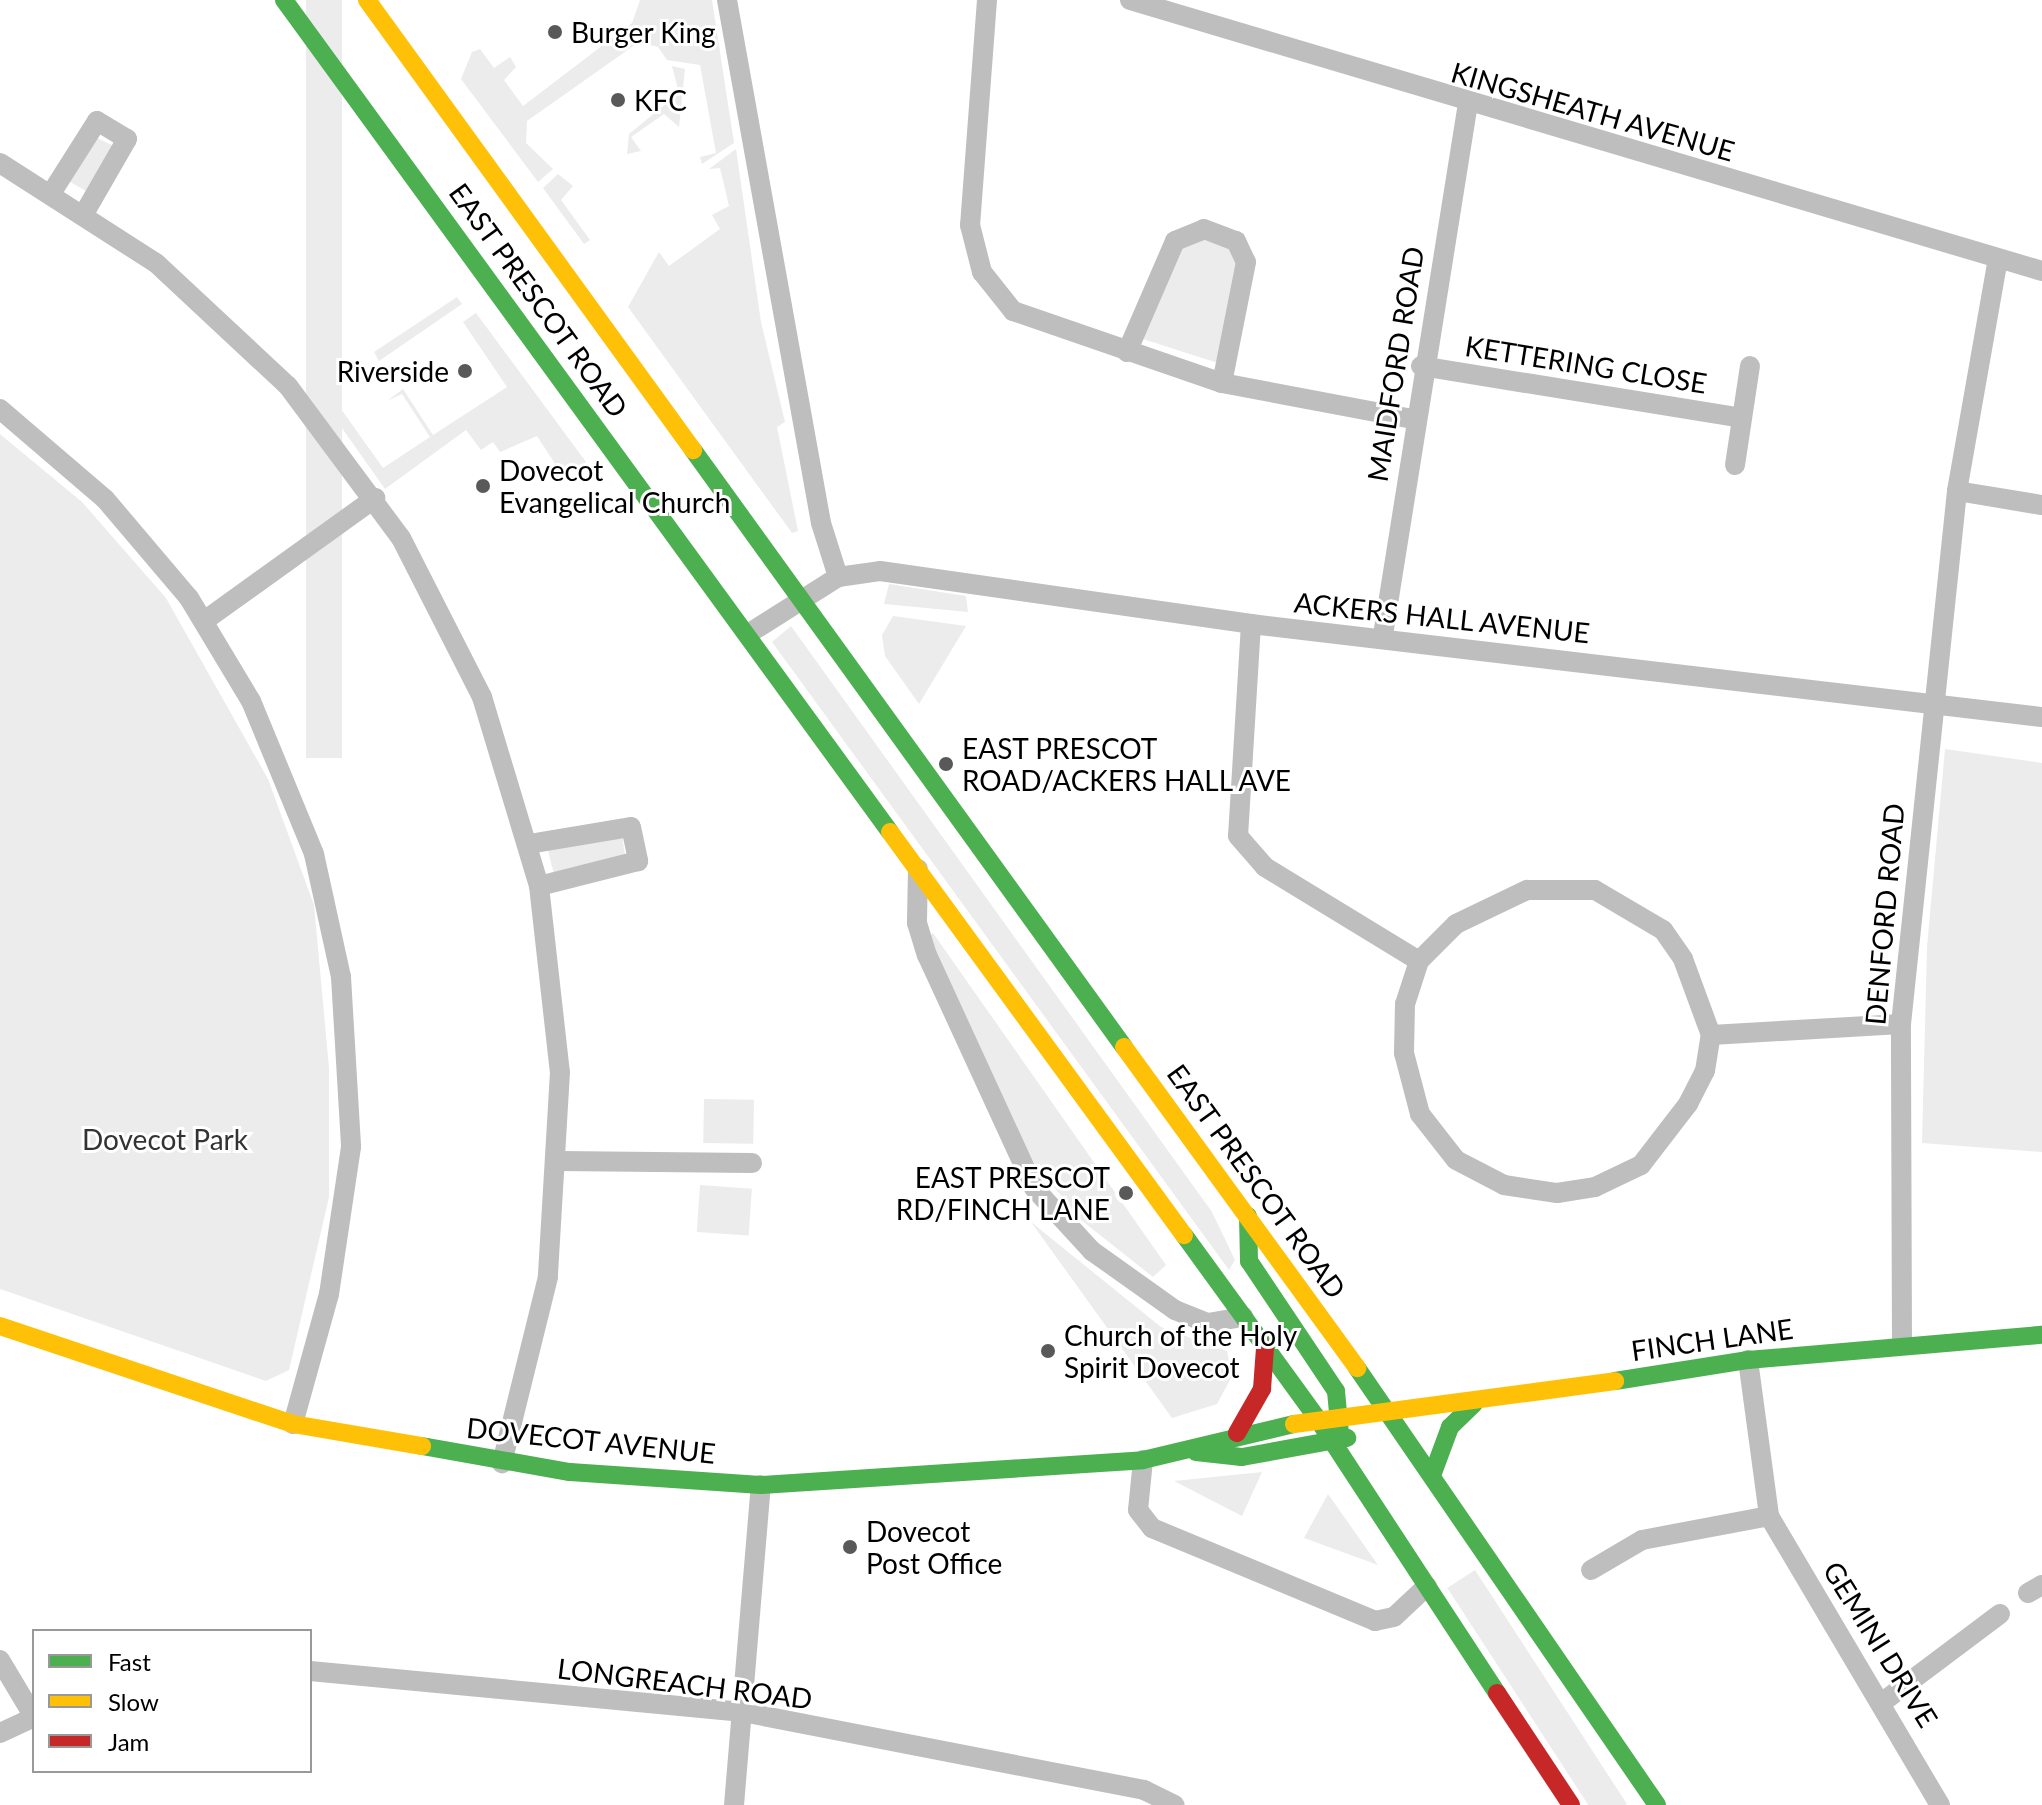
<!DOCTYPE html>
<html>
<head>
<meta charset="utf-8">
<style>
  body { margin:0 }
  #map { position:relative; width:2042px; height:1805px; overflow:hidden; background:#fff; font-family:Lato,sans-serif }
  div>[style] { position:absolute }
  .green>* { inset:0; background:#ececec; transform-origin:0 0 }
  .street>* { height:20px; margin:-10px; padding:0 10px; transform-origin:10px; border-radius:10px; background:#bebebe }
  .fast>* { height:18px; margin:-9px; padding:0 9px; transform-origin:9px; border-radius:9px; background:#4caf50 }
  .slow>* { height:18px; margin:-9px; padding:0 9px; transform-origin:9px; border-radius:9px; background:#ffc107 }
  .jam>* { height:18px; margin:-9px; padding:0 9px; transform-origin:9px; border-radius:9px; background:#c62828 }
  .dots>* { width:22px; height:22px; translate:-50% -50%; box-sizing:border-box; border:4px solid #fff; border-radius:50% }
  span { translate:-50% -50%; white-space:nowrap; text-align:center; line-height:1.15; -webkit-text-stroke:6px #fff; paint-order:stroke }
  .poi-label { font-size:28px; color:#000 }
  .left { translate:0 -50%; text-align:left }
  .right { translate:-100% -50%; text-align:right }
  .street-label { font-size:28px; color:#000 }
  .park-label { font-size:28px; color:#333 }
  .legend { position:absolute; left:32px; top:1629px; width:280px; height:144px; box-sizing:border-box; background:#fff; border:2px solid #999; margin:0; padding:10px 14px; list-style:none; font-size:24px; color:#000 }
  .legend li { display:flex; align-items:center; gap:16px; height:40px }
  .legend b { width:40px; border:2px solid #999 }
</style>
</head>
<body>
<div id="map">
  <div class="green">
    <div style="left:306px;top:0;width:36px;height:758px"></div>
    <div style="clip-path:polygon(640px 0,712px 0,734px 143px,702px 164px,700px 157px,716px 153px,700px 65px,667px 60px,658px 47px,639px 42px,527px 121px,526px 143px,553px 169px,538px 182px,461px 79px,472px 52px,480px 49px,494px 68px,510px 57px,516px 67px,504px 80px,523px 106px,632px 23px)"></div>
    <div style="clip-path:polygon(672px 66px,685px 69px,679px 127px,664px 114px,631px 137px,641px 151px,627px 154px,629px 134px,679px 93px)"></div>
    <div style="clip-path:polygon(97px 138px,114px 146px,91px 194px,67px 180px)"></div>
    <div style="clip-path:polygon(736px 149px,761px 322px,785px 422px,777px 427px,798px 531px,792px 533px,628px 307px,659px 252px,669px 266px,720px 229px,712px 215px,729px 206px,720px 168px,709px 169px)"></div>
    <div style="clip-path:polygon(558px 174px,573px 186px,561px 200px,590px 240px,584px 244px,543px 188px)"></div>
    <div style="clip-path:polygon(1205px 238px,1229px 249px,1236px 264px,1218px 363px,1143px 339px,1184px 245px)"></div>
    <div style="clip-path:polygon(457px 297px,462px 304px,379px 361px,374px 352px)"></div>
    <div style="clip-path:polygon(476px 313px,586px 462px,563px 476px,537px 436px,500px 452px,493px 442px,481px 450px,466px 430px,385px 489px,315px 390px,347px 369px,345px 382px,329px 392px,383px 468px,430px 437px,402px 394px,387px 401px,403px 389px,433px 435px,507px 387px,463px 322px)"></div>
    <div style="clip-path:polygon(0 434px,82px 502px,166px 598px,268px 779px,314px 905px,329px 1068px,329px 1197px,289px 1370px,266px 1381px,0 1289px)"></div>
    <div style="clip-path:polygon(889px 584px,966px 596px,968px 612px,884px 604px)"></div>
    <div style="clip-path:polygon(893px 616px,966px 626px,919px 704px,885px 656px,882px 635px)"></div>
    <div style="clip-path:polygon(791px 626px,1212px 1212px,1235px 1260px,1229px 1270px,772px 642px)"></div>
    <div style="clip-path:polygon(1945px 749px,2042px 763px,2042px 1152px,1922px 1143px,1927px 947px)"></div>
    <div style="clip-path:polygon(622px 835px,626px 862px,555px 878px,547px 847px)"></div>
    <div style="clip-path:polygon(933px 933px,1166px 1265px,1153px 1277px,1081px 1220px,1021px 1147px,927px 937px)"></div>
    <div style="left:704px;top:1099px;width:50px;height:44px;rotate:1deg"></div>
    <div style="left:700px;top:1185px;width:52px;height:47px;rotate:4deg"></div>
    <div style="clip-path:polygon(1031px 1222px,1161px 1327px,1227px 1351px,1232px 1376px,1217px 1404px,1172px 1418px)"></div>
    <div style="clip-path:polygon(1262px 1472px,1242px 1516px,1174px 1481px)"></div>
    <div style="clip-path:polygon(1328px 1494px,1378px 1565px,1304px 1538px)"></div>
    <div style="left:1475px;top:1570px;width:279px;height:33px;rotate:57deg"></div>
  </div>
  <div class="street">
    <div style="left:727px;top:0;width:531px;rotate:79.81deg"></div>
    <div style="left:821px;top:523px;width:57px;rotate:72.5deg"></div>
    <div style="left:838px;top:577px;width:107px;rotate:147.7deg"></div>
    <div style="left:987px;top:0;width:226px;rotate:94.3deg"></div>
    <div style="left:970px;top:225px;width:49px;rotate:75.7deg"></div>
    <div style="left:982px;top:272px;width:50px;rotate:51.5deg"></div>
    <div style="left:1013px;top:311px;width:221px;rotate:19deg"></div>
    <div style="left:1222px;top:383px;width:194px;rotate:10.7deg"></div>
    <div style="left:1130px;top:0;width:951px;rotate:16.55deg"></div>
    <div style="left:0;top:163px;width:185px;rotate:32.7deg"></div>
    <div style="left:156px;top:263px;width:180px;rotate:43deg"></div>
    <div style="left:288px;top:386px;width:189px;rotate:53.4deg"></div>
    <div style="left:401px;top:538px;width:178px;rotate:63deg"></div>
    <div style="left:482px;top:697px;width:197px;rotate:73.2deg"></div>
    <div style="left:539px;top:886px;width:187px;rotate:83.6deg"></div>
    <div style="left:560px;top:1072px;width:205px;rotate:93.4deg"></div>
    <div style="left:548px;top:1277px;width:192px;rotate:103.9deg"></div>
    <div style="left:52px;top:192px;width:84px;rotate:-57.6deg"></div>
    <div style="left:97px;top:121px;width:35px;rotate:31deg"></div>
    <div style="left:127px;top:139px;width:84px;rotate:119.9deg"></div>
    <div style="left:1127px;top:352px;width:121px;rotate:-66.6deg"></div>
    <div style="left:1175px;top:241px;width:31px;rotate:-22deg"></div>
    <div style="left:1204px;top:229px;width:34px;rotate:21deg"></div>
    <div style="left:1236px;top:241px;width:23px;rotate:65deg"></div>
    <div style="left:1246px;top:262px;width:123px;rotate:101.2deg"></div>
    <div style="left:1421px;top:366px;width:325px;rotate:9.2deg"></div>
    <div style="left:0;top:409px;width:138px;rotate:40.6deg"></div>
    <div style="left:105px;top:499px;width:130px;rotate:49.7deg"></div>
    <div style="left:189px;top:598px;width:120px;rotate:59deg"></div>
    <div style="left:251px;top:701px;width:165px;rotate:67.6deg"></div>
    <div style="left:314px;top:854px;width:126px;rotate:77.6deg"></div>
    <div style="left:341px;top:977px;width:170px;rotate:86.6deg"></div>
    <div style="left:351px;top:1147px;width:149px;rotate:98.5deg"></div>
    <div style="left:329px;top:1294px;width:135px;rotate:105.5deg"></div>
    <div style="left:1735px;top:465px;width:100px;rotate:-81.4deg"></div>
    <div style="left:1957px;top:491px;width:86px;rotate:9.4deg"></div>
    <div style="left:838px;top:577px;width:42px;rotate:-8.1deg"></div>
    <div style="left:880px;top:571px;width:375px;rotate:8.1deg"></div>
    <div style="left:1251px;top:624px;width:796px;rotate:6.71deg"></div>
    <div style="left:204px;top:621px;width:211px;rotate:-35.7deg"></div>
    <div style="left:1251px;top:624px;width:212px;rotate:93.5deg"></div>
    <div style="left:1238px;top:836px;width:41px;rotate:48.9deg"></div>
    <div style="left:1265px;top:867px;width:180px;rotate:31.4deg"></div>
    <div style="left:1419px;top:961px;width:52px;rotate:-45deg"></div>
    <div style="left:1456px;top:924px;width:79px;rotate:-25.6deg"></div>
    <div style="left:1527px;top:890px;width:68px"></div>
    <div style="left:1595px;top:890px;width:79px;rotate:30.5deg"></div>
    <div style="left:1663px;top:930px;width:35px;rotate:55deg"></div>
    <div style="left:1683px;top:959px;width:81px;rotate:69.8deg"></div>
    <div style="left:1711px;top:1035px;width:190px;rotate:-3.3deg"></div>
    <div style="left:1383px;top:635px;width:539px;rotate:-80.92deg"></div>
    <div style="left:529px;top:844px;width:103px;rotate:-9.5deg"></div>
    <div style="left:631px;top:827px;width:35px;rotate:78deg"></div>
    <div style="left:638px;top:861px;width:102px;rotate:165.8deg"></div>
    <div style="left:918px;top:869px;width:54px;rotate:91.1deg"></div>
    <div style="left:917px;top:923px;width:34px;rotate:73deg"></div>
    <div style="left:927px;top:955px;width:256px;rotate:65.3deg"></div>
    <div style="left:1034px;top:1188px;width:86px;rotate:47.4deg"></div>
    <div style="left:1092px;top:1251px;width:102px;rotate:35.4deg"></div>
    <div style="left:1175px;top:1310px;width:35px;rotate:22deg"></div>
    <div style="left:1208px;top:1323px;width:36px;rotate:-10deg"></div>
    <div style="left:1419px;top:961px;width:45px;rotate:108deg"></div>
    <div style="left:1405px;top:1004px;width:49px;rotate:91.2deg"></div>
    <div style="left:1404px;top:1053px;width:63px;rotate:75.3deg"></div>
    <div style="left:1420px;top:1114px;width:58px;rotate:52deg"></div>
    <div style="left:1456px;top:1160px;width:54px;rotate:27.5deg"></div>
    <div style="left:1504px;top:1185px;width:54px;rotate:8.6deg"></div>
    <div style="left:1557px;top:1193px;width:38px;rotate:-9deg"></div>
    <div style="left:1595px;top:1187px;width:51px;rotate:-25.6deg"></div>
    <div style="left:1641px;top:1165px;width:77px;rotate:-52.4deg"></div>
    <div style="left:1688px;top:1104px;width:37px;rotate:-63deg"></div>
    <div style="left:1705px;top:1071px;width:36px;rotate:-81deg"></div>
    <div style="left:559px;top:1161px;width:193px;rotate:0.6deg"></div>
    <div style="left:1902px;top:1344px;width:320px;rotate:-90.2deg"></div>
    <div style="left:1901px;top:1024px;width:536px;rotate:-84deg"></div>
    <div style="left:1957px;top:491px;width:236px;rotate:-80deg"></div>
    <div style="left:1748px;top:1360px;width:157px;rotate:82.3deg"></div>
    <div style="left:1769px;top:1516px;width:336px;rotate:59.4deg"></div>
    <div style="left:1143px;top:1460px;width:50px;rotate:95.7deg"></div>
    <div style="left:1138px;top:1510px;width:23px;rotate:52deg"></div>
    <div style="left:1152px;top:1528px;width:242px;rotate:22.6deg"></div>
    <div style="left:1375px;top:1621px;width:19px;rotate:-12deg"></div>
    <div style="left:1394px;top:1617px;width:45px;rotate:-43.2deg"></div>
    <div style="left:1591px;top:1570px;width:59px;rotate:-30.5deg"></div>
    <div style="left:1642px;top:1540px;width:129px;rotate:-10.7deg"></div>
    <div style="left:2028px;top:1593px;width:16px;rotate:-30deg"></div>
    <div style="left:0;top:1660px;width:66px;rotate:59.2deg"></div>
    <div style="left:310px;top:1671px;width:435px;rotate:5.4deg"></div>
    <div style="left:743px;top:1712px;width:409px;rotate:11deg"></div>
    <div style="left:1144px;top:1790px;width:34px;rotate:26deg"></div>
    <div style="left:1884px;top:1701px;width:145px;rotate:-36.9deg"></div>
    <div style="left:0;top:1733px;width:38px;rotate:-25deg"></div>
    <div style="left:734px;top:1805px;width:321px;rotate:-85.2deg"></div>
  </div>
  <div class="fast">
    <div style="left:284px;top:0;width:1029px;rotate:53.93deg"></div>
    <div style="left:693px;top:450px;width:736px;rotate:54.17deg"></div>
    <div style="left:1248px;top:1216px;width:45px;rotate:88.7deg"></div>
    <div style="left:1249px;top:1261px;width:156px;rotate:56.2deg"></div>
    <div style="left:1336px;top:1391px;width:43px;rotate:84.7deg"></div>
    <div style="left:1184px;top:1235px;width:226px;rotate:54deg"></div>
    <div style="left:1317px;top:1418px;width:329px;rotate:56.8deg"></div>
    <div style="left:1357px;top:1368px;width:530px;rotate:55.53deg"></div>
    <div style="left:1615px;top:1381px;width:135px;rotate:-9deg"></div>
    <div style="left:1748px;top:1360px;width:295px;rotate:-4.9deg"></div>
    <div style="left:422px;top:1446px;width:150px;rotate:10deg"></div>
    <div style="left:570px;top:1472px;width:191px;rotate:3.9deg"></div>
    <div style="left:761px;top:1485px;width:383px;rotate:-3.7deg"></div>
    <div style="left:1143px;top:1460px;width:155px;rotate:-13.4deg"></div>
    <div style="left:1196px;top:1452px;width:46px;rotate:6.2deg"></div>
    <div style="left:1242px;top:1457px;width:107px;rotate:-10.3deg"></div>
    <div style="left:1433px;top:1473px;width:49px;rotate:-69.7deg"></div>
    <div style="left:1450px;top:1427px;width:33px;rotate:-44deg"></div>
  </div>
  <div class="slow">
    <div style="left:367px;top:0;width:556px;rotate:54.08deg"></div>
    <div style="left:890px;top:832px;width:499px;rotate:53.9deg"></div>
    <div style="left:1124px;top:1047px;width:397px;rotate:54deg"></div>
    <div style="left:0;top:1326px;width:309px;rotate:18.5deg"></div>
    <div style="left:293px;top:1424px;width:131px;rotate:9.7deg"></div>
    <div style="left:1294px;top:1424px;width:324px;rotate:-7.6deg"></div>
  </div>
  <div class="jam">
    <div style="left:1237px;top:1433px;width:51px;rotate:-60.4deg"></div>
    <div style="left:1262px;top:1389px;width:41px;rotate:-85.8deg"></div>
    <div style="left:1497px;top:1693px;width:134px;rotate:56.5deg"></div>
  </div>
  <div class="dots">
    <div style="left:555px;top:32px;background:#595959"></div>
    <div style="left:618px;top:100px;background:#595959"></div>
    <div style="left:465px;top:371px;background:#595959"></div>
    <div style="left:483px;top:486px;background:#595959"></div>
    <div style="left:946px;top:764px;background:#595959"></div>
    <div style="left:1126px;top:1193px;background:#595959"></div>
    <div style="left:1048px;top:1351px;background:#595959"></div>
    <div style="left:850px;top:1547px;background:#595959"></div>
  </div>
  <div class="poi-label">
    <span class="left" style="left:571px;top:32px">Burger King</span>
    <span class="left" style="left:634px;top:100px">KFC</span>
    <span class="right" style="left:449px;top:371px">Riverside</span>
    <span class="left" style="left:499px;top:486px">Dovecot<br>Evangelical Church</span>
    <span class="left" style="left:962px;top:764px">EAST PRESCOT<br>ROAD/ACKERS HALL AVE</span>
    <span class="right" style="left:1110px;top:1193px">EAST PRESCOT<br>RD/FINCH LANE</span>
    <span class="left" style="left:1064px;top:1351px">Church of the Holy<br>Spirit Dovecot</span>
    <span class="left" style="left:866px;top:1547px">Dovecot<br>Post Office</span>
  </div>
  <div class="street-label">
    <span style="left:1593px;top:111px;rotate:16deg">KINGSHEATH AVENUE</span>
    <span style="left:539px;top:300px;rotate:54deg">EAST PRESCOT ROAD</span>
    <span style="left:1395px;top:364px;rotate:-81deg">MAIDFORD ROAD</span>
    <span style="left:1586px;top:364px;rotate:9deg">KETTERING CLOSE</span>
    <span style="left:1442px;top:617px;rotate:6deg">ACKERS HALL AVENUE</span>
    <span style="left:1884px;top:914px;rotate:-85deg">DENFORD ROAD</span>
    <span style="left:1257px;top:1181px;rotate:54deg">EAST PRESCOT ROAD</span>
    <span style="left:1712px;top:1339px;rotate:-8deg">FINCH LANE</span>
    <span style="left:591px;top:1440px;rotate:6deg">DOVECOT AVENUE</span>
    <span style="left:1881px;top:1644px;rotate:58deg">GEMINI DRIVE</span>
    <span style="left:685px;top:1683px;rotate:7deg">LONGREACH ROAD</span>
  </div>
  <div class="park-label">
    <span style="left:165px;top:1139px">Dovecot Park</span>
  </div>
  <ul class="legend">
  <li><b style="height:10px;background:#4caf50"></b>Fast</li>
  <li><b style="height:10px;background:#ffc107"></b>Slow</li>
  <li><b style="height:10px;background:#c62828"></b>Jam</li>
  </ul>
</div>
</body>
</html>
